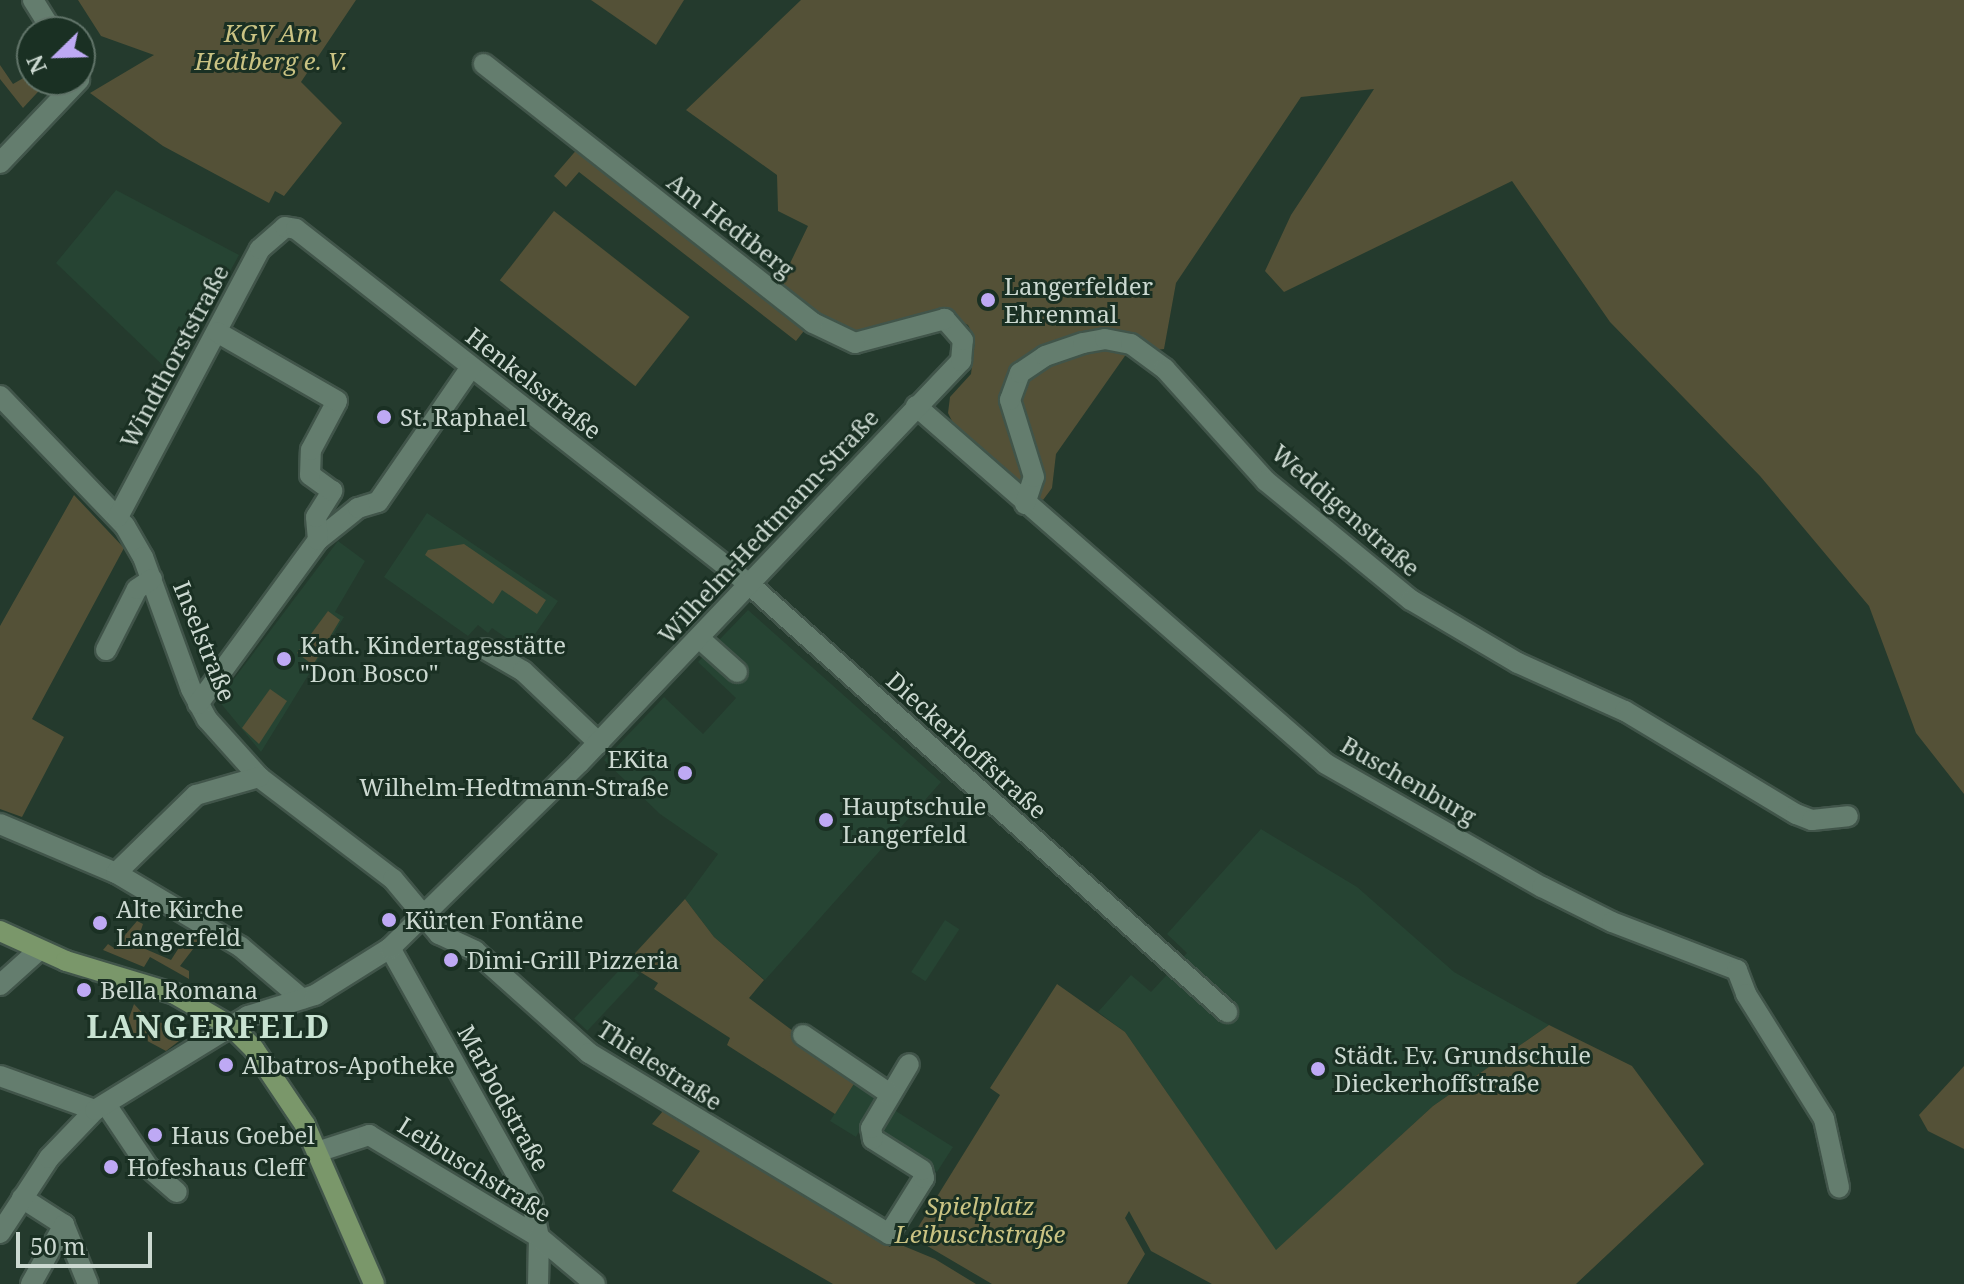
<!DOCTYPE html>
<html>
<head>
<meta charset="utf-8">
<style>
  body { margin:0 }
  #map { position:relative; width:1964px; height:1284px; overflow:hidden; background:#243a2d; font-family:"Noto Serif",serif }
  div>[style] { position:absolute }
  .built>* { inset:0; background:#264433; transform-origin:0 0 }
  .green>* { inset:0; background:#545137; transform-origin:0 0 }
  .roads { filter:drop-shadow(2px 0 #41554a) drop-shadow(-2px 0 #41554a) drop-shadow(0 2px #41554a) drop-shadow(0 -2px #41554a) }
  .minor>* { height:20px; margin:-10px; padding:0 10px; transform-origin:10px; border-radius:10px; background:#647d6e }
  .major>* { height:20px; margin:-10px; padding:0 10px; transform-origin:10px; border-radius:10px; background:#7a976a }
  .dots>* { width:22px; height:22px; translate:-50% -50%; box-sizing:border-box; border:4px solid #1a3023; border-radius:50% }
  span { translate:-50% -50%; white-space:nowrap; text-align:center; line-height:1.15; -webkit-text-stroke:6px #1a3023; paint-order:stroke }
  .park-label { font-size:24px; color:#cac383; font-style:italic }
  .street-label { font-size:24px; color:#ccd9d1 }
  .poi-label { font-size:24px; color:#ccd9d1 }
  .left { translate:0 -50%; text-align:left }
  .right { translate:-100% -50%; text-align:right }
  .district-label { font-size:32px; color:#c8e3d2; font-weight:700; letter-spacing:2px }
  .north { position:absolute; left:16px; top:16px; width:80px; height:80px; box-sizing:border-box; background:#1a3023; border:2px solid #617469; border-radius:50%; rotate:247deg; font-size:22px; font-weight:700; line-height:32px; text-align:center; color:#ccd9d1 }
  .north::after { content:''; display:block; margin:auto; width:28px; height:36px; background:#bea9f4; clip-path:polygon(50% 0,100% 100%,50% 72%,0 100%) }
  .scale { position:absolute; left:16px; top:1232px; width:136px; height:36px; box-sizing:border-box; border:4px solid #ccd9d1; border-top:0; padding-left:10px; font-size:24px; line-height:28px; white-space:nowrap; color:#ccd9d1; -webkit-text-stroke:6px #1a3023; paint-order:stroke }
</style>
</head>
<body>
<div id="map">
  <div class="built">
    <div style="clip-path:polygon(116px 190px,239px 255px,173px 375px,56px 263px)"></div>
    <div style="clip-path:polygon(427px 513px,558px 601px,524px 650px,492px 628px,488px 633px,478px 625px,468px 636px,384px 577px)"></div>
    <div style="clip-path:polygon(338px 541px,365px 561px,335px 612px,344px 617px,261px 752px,218px 700px)"></div>
    <div style="clip-path:polygon(748px 610px,941px 782px,765px 980px,714px 937px,685px 899px,718px 854px,660px 814px,604px 760px,664px 697px,703px 734px,736px 698px,698px 662px)"></div>
    <div style="clip-path:polygon(1261px 829px,1357px 887px,1454px 972px,1549px 1025px,1433px 1106px,1276px 1251px,1125px 1032px,1098px 1012px,1131px 975px,1151px 992px,1187px 953px,1167px 934px)"></div>
    <div style="left:945px;top:920px;width:17px;height:62px;rotate:33deg"></div>
    <div style="left:626px;top:963px;width:18px;height:76px;rotate:43deg"></div>
    <div style="clip-path:polygon(857px 1079px,877px 1100px,856px 1137px,830px 1121px)"></div>
    <div style="clip-path:polygon(891px 1108px,953px 1147px,937px 1172px,882px 1135px)"></div>
  </div>
  <div class="green">
    <div style="clip-path:polygon(78px 0,356px 0,301px 82px,342px 123px,284px 196px,275px 191px,269px 203px,163px 146px,90px 93px,154px 55px,101px 36px)"></div>
    <div style="clip-path:polygon(591px 0,684px 0,656px 45px)"></div>
    <div style="clip-path:polygon(801px 0,1964px 0,1964px 794px,1916px 733px,1869px 606px,1760px 476px,1610px 322px,1512px 181px,1284px 292px,1265px 271px,1291px 215px,1374px 89px,1301px 97px,1176px 283px,1164px 349px,1127px 353px,1056px 454px,1052px 488px,1043px 500px,1018px 484px,955px 427px,948px 413px,950px 397px,971px 374px,975px 339px,968px 325px,950px 316px,872px 335px,843px 333px,818px 313px,796px 341px,579px 172px,566px 187px,554px 176px,579px 147px,770px 293px,781px 282px,808px 226px,778px 211px,777px 175px,686px 110px)"></div>
    <div style="clip-path:polygon(0 65px,13px 84px,32px 73px,32px 80px,49px 80px,23px 108px,0 79px)"></div>
    <div style="left:554px;top:211px;width:172px;height:88px;rotate:38deg"></div>
    <div style="clip-path:polygon(74px 495px,124px 548px,32px 719px,64px 737px,22px 817px,0 809px,0 626px)"></div>
    <div style="clip-path:polygon(464px 544px,546px 600px,537px 614px,502px 590px,493px 604px,425px 555px,428px 550px)"></div>
    <div style="clip-path:polygon(328px 611px,340px 620px,313px 665px,297px 653px)"></div>
    <div style="clip-path:polygon(270px 689px,287px 701px,259px 744px,242px 728px)"></div>
    <div style="clip-path:polygon(685px 899px,714px 937px,764px 980px,749px 998px,857px 1079px,835px 1114px,727px 1045px,730px 1038px,654px 989px,658px 983px,626px 963px)"></div>
    <div style="clip-path:polygon(137px 921px,143px 924px,136px 945px,171px 960px,189px 932px,200px 940px,180px 966px,189px 971px,189px 979px,150px 957px,144px 967px,103px 950px,108px 944px,114px 948px)"></div>
    <div style="clip-path:polygon(1057px 984px,1125px 1032px,1276px 1250px,1433px 1106px,1549px 1025px,1632px 1066px,1704px 1164px,1576px 1284px,1212px 1284px,1151px 1251px,1129px 1211px,1125px 1218px,1145px 1254px,1127px 1284px,992px 1284px,912px 1237px,1000px 1095px,990px 1088px)"></div>
    <div style="clip-path:polygon(134px 1004px,149px 1020px,184px 1028px,183px 1038px,166px 1051px,125px 1029px)"></div>
    <div style="clip-path:polygon(1964px 1066px,1964px 1149px,1928px 1131px,1919px 1115px)"></div>
    <div style="clip-path:polygon(663px 1111px,890px 1247px,894px 1242px,935px 1259px,976px 1284px,833px 1284px,672px 1191px,700px 1151px,652px 1124px)"></div>
  </div>
  <div class="roads">
    <div class="minor">
      <div style="left:33px;top:0;width:38px;rotate:58deg"></div>
      <div style="left:0;top:163px;width:115px;rotate:-46.4deg"></div>
      <div style="left:0;top:396px;width:180px;rotate:46.1deg"></div>
      <div style="left:125px;top:526px;width:36px;rotate:60deg"></div>
      <div style="left:143px;top:557px;width:140px;rotate:70deg"></div>
      <div style="left:191px;top:689px;width:34px;rotate:62deg"></div>
      <div style="left:207px;top:719px;width:78px;rotate:48.1deg"></div>
      <div style="left:259px;top:777px;width:168px;rotate:37.3deg"></div>
      <div style="left:393px;top:879px;width:72px;rotate:50.1deg"></div>
      <div style="left:439px;top:934px;width:40px;rotate:25deg"></div>
      <div style="left:475px;top:951px;width:153px;rotate:41.8deg"></div>
      <div style="left:589px;top:1053px;width:350px;rotate:31.1deg"></div>
      <div style="left:889px;top:1234px;width:66px;rotate:-58deg"></div>
      <div style="left:924px;top:1178px;width:8px;rotate:-104deg"></div>
      <div style="left:922px;top:1170px;width:58px;rotate:-147.7deg"></div>
      <div style="left:873px;top:1139px;width:11px;rotate:-100deg"></div>
      <div style="left:871px;top:1128px;width:74px;rotate:-59.3deg"></div>
      <div style="left:916px;top:406px;width:544px;rotate:41.13deg"></div>
      <div style="left:1326px;top:764px;width:249px;rotate:29.7deg"></div>
      <div style="left:1542px;top:887px;width:78px;rotate:26.6deg"></div>
      <div style="left:1612px;top:922px;width:134px;rotate:21deg"></div>
      <div style="left:1737px;top:970px;width:26px;rotate:69deg"></div>
      <div style="left:1746px;top:994px;width:147px;rotate:58deg"></div>
      <div style="left:1824px;top:1119px;width:70px;rotate:77.6deg"></div>
      <div style="left:1025px;top:504px;width:28px;rotate:-72deg"></div>
      <div style="left:1034px;top:477px;width:81px;rotate:-107.3deg"></div>
      <div style="left:1010px;top:400px;width:29px;rotate:-70deg"></div>
      <div style="left:1020px;top:373px;width:30px;rotate:-34deg"></div>
      <div style="left:1045px;top:356px;width:40px;rotate:-18.9deg"></div>
      <div style="left:1083px;top:343px;width:22px;rotate:-10deg"></div>
      <div style="left:1105px;top:339px;width:26px;rotate:11deg"></div>
      <div style="left:1131px;top:344px;width:42px;rotate:36.3deg"></div>
      <div style="left:1165px;top:369px;width:151px;rotate:48deg"></div>
      <div style="left:1266px;top:481px;width:188px;rotate:39.4deg"></div>
      <div style="left:1411px;top:600px;width:124px;rotate:30.5deg"></div>
      <div style="left:1518px;top:663px;width:117px;rotate:24.2deg"></div>
      <div style="left:1625px;top:711px;width:200px;rotate:31.1deg"></div>
      <div style="left:1796px;top:814px;width:17px;rotate:21deg"></div>
      <div style="left:1812px;top:820px;width:36px;rotate:-6deg"></div>
      <div style="left:118px;top:517px;width:303px;rotate:-62.1deg"></div>
      <div style="left:260px;top:249px;width:33px;rotate:-41deg"></div>
      <div style="left:285px;top:227px;width:11px;rotate:10deg"></div>
      <div style="left:296px;top:229px;width:576px;rotate:38.08deg"></div>
      <div style="left:749px;top:584px;width:642px;rotate:41.84deg"></div>
      <div style="left:318px;top:540px;width:51px;rotate:-38.7deg"></div>
      <div style="left:358px;top:508px;width:21px;rotate:-17deg"></div>
      <div style="left:378px;top:502px;width:164px;rotate:-55.4deg"></div>
      <div style="left:699px;top:638px;width:51px;rotate:41.8deg"></div>
      <div style="left:485px;top:649px;width:44px;rotate:30.1deg"></div>
      <div style="left:523px;top:671px;width:105px;rotate:43.5deg"></div>
      <div style="left:106px;top:650px;width:68px;rotate:-63.1deg"></div>
      <div style="left:137px;top:589px;width:18px;rotate:-34deg"></div>
      <div style="left:198px;top:704px;width:203px;rotate:-53.8deg"></div>
      <div style="left:318px;top:540px;width:23px;rotate:-95deg"></div>
      <div style="left:316px;top:517px;width:31px;rotate:-58deg"></div>
      <div style="left:332px;top:491px;width:27px;rotate:-144deg"></div>
      <div style="left:310px;top:475px;width:25px;rotate:-88deg"></div>
      <div style="left:311px;top:450px;width:55px;rotate:-62deg"></div>
      <div style="left:337px;top:401px;width:138px;rotate:-150.1deg"></div>
      <div style="left:0;top:824px;width:126px;rotate:22.9deg"></div>
      <div style="left:116px;top:873px;width:145px;rotate:30.6deg"></div>
      <div style="left:241px;top:947px;width:80px;rotate:40.4deg"></div>
      <div style="left:116px;top:873px;width:112px;rotate:-44.3deg"></div>
      <div style="left:196px;top:795px;width:66px;rotate:-15.9deg"></div>
      <div style="left:390px;top:948px;width:291px;rotate:60.8deg"></div>
      <div style="left:532px;top:1202px;width:36px;rotate:79deg"></div>
      <div style="left:539px;top:1237px;width:47px;rotate:91.2deg"></div>
      <div style="left:0;top:985px;width:52px;rotate:-41.9deg"></div>
      <div style="left:803px;top:1035px;width:105px;rotate:34.1deg"></div>
      <div style="left:0;top:1076px;width:101px;rotate:19.7deg"></div>
      <div style="left:107px;top:1106px;width:73px;rotate:56.1deg"></div>
      <div style="left:148px;top:1167px;width:38px;rotate:41deg"></div>
      <div style="left:317px;top:1152px;width:55px;rotate:-18.1deg"></div>
      <div style="left:369px;top:1135px;width:198px;rotate:31deg"></div>
      <div style="left:539px;top:1237px;width:73px;rotate:40deg"></div>
      <div style="left:22px;top:1198px;width:50px;rotate:32.7deg"></div>
      <div style="left:64px;top:1225px;width:64px;rotate:67.9deg"></div>
      <div style="left:0;top:1233px;width:90px;rotate:-56.8deg"></div>
      <div style="left:49px;top:1158px;width:66px;rotate:-46.2deg"></div>
      <div style="left:95px;top:1110px;width:180px;rotate:-31.6deg"></div>
      <div style="left:248px;top:1016px;width:70px;rotate:-17.4deg"></div>
      <div style="left:315px;top:995px;width:89px;rotate:-32.1deg"></div>
      <div style="left:390px;top:948px;width:264px;rotate:-44.4deg"></div>
      <div style="left:579px;top:763px;width:555px;rotate:-46.46deg"></div>
      <div style="left:961px;top:361px;width:21px;rotate:-85deg"></div>
      <div style="left:963px;top:340px;width:28px;rotate:-131deg"></div>
      <div style="left:945px;top:319px;width:93px;rotate:165.1deg"></div>
      <div style="left:855px;top:343px;width:47px;rotate:-154.5deg"></div>
      <div style="left:813px;top:323px;width:419px;rotate:-141.8deg"></div>
      <div style="left:31px;top:1284px;width:68px;rotate:-60.8deg"></div>
    </div>
    <div class="major">
      <div style="left:0;top:931px;width:72px;rotate:24.4deg"></div>
      <div style="left:66px;top:961px;width:114px;rotate:16.8deg"></div>
      <div style="left:175px;top:994px;width:66px;rotate:30.1deg"></div>
      <div style="left:232px;top:1027px;width:31px;rotate:45deg"></div>
      <div style="left:254px;top:1049px;width:92px;rotate:56.1deg"></div>
      <div style="left:305px;top:1125px;width:173px;rotate:66.5deg"></div>
    </div>
  </div>
  <div class="dots">
    <div style="left:988px;top:300px;background:#bea9f4"></div>
    <div style="left:384px;top:417px;background:#bea9f4"></div>
    <div style="left:284px;top:659px;background:#bea9f4"></div>
    <div style="left:685px;top:773px;background:#bea9f4"></div>
    <div style="left:826px;top:820px;background:#bea9f4"></div>
    <div style="left:389px;top:920px;background:#bea9f4"></div>
    <div style="left:100px;top:923px;background:#bea9f4"></div>
    <div style="left:451px;top:960px;background:#bea9f4"></div>
    <div style="left:84px;top:990px;background:#bea9f4"></div>
    <div style="left:226px;top:1065px;background:#bea9f4"></div>
    <div style="left:1318px;top:1069px;background:#bea9f4"></div>
    <div style="left:155px;top:1135px;background:#bea9f4"></div>
    <div style="left:111px;top:1167px;background:#bea9f4"></div>
  </div>
  <div class="park-label">
    <span style="left:271px;top:47px">KGV Am<br>Hedtberg e. V.</span>
    <span style="left:980px;top:1220px">Spielplatz<br>Leibuschstraße</span>
  </div>
  <div class="street-label">
    <span style="left:731px;top:225px;rotate:38deg">Am Hedtberg</span>
    <span style="left:174px;top:356px;rotate:-62deg">Windthorststraße</span>
    <span style="left:534px;top:383px;rotate:38deg">Henkelsstraße</span>
    <span style="left:1346px;top:510px;rotate:41deg">Weddigenstraße</span>
    <span style="left:768px;top:526px;rotate:-47deg">Wilhelm-Hedtmann-Straße</span>
    <span style="left:205px;top:641px;rotate:68deg">Inselstraße</span>
    <span style="left:967px;top:745px;rotate:42deg">Dieckerhoffstraße</span>
    <span style="left:1409px;top:780px;rotate:30deg">Buschenburg</span>
    <span style="left:660px;top:1065px;rotate:33deg">Thielestraße</span>
    <span style="left:504px;top:1098px;rotate:61deg">Marbodstraße</span>
    <span style="left:475px;top:1169px;rotate:32deg">Leibuschstraße</span>
  </div>
  <div class="poi-label">
    <span class="left" style="left:1004px;top:300px">Langerfelder<br>Ehrenmal</span>
    <span class="left" style="left:400px;top:417px">St. Raphael</span>
    <span class="left" style="left:300px;top:659px">Kath. Kindertagesstätte<br>"Don Bosco"</span>
    <span class="right" style="left:669px;top:773px">EKita<br>Wilhelm-Hedtmann-Straße</span>
    <span class="left" style="left:842px;top:820px">Hauptschule<br>Langerfeld</span>
    <span class="left" style="left:116px;top:923px">Alte Kirche<br>Langerfeld</span>
    <span class="left" style="left:405px;top:920px">Kürten Fontäne</span>
    <span class="left" style="left:467px;top:960px">Dimi-Grill Pizzeria</span>
    <span class="left" style="left:100px;top:990px">Bella Romana</span>
    <span class="left" style="left:1334px;top:1069px">Städt. Ev. Grundschule<br>Dieckerhoffstraße</span>
    <span class="left" style="left:242px;top:1065px">Albatros-Apotheke</span>
    <span class="left" style="left:171px;top:1135px">Haus Goebel</span>
    <span class="left" style="left:127px;top:1167px">Hofeshaus Cleff</span>
  </div>
  <div class="district-label">
    <span style="left:209px;top:1026px">LANGERFELD</span>
  </div>
  <div class="north">N</div>
  <div class="scale">50 m</div>
</div>
</body>
</html>
